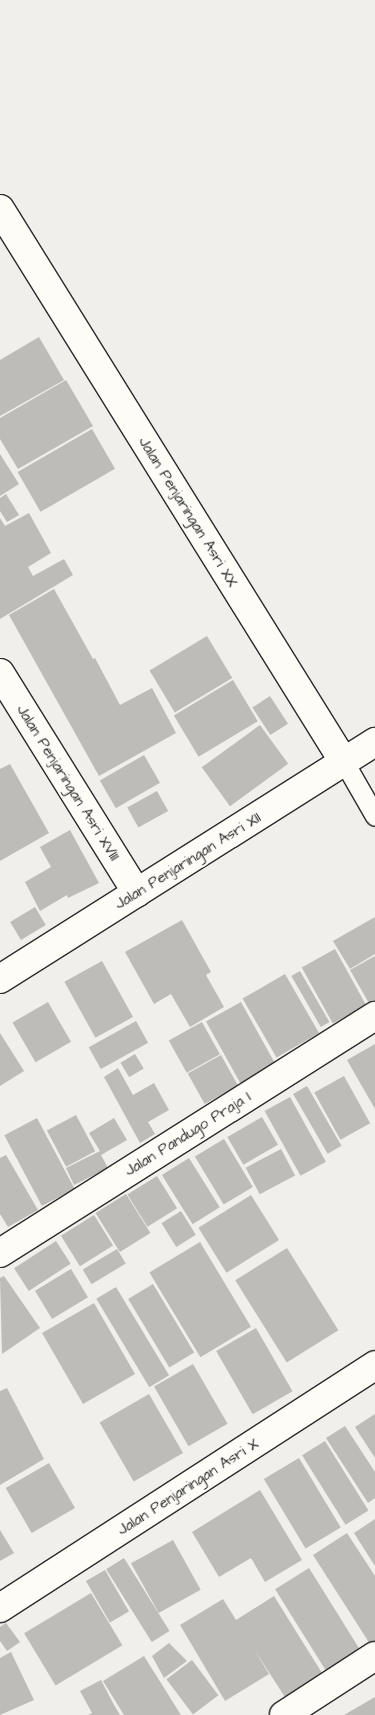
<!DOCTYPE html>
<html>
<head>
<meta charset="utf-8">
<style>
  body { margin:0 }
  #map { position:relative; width:375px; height:1715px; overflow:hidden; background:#f0efeb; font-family:"Architects Daughter",sans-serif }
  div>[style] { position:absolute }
  .building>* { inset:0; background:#bdbcb8; transform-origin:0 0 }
  .roads { filter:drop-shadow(1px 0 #2b2b2b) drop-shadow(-1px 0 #2b2b2b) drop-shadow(0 1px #2b2b2b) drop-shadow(0 -1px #2b2b2b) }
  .service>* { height:19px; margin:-9.5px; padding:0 9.5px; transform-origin:9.5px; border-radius:9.5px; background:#fdfcf7 }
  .minor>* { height:28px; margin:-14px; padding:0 14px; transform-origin:14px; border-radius:14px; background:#fdfcf7 }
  span { translate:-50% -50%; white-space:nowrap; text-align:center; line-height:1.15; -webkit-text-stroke:4px #fdfcf7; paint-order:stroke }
  .street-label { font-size:15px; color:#2b2b2b }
</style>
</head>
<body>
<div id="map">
  <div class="building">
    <div style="clip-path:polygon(39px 337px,64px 380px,0 416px,0 360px)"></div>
    <div style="clip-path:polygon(66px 380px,93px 426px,18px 469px,0 439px,0 418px)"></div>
    <div style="left:92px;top:429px;width:46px;height:86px;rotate:60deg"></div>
    <div style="clip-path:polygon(0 454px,19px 484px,0 496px)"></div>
    <div style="clip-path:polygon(6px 494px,19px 515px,7px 522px,0 511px,0 498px)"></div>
    <div style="clip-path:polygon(29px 513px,51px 553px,28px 567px,33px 576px,64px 559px,73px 575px,0 619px,0 518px,5px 526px)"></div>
    <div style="clip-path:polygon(54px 589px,93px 659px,95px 658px,120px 705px,152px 688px,176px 733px,99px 776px,9px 615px)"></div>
    <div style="left:207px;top:636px;width:49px;height:67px;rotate:59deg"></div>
    <div style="left:233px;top:680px;width:48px;height:69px;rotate:59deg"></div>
    <div style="left:270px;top:696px;width:33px;height:21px;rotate:57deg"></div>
    <div style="left:260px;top:725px;width:48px;height:72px;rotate:54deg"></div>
    <div style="left:144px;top:755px;width:32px;height:51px;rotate:60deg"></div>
    <div style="clip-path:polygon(10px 764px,49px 833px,0 861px,0 769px)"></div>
    <div style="left:157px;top:791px;width:23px;height:34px;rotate:61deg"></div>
    <div style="clip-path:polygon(70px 830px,99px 883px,68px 898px,67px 895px,40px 911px,25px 882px,51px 867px,40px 847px)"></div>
    <div style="left:35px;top:907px;width:21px;height:29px;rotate:59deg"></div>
    <div style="clip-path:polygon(375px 917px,375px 954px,350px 969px,333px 941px)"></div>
    <div style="clip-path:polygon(182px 920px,211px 972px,206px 975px,224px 1007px,190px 1027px,171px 994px,154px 1004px,125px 952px)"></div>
    <div style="left:335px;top:949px;width:64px;height:38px;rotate:61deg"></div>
    <div style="clip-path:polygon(375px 956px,375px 1002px,370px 1005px,350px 970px)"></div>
    <div style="left:102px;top:961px;width:64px;height:43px;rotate:61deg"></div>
    <div style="left:300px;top:971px;width:59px;height:10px;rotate:60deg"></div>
    <div style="left:285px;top:974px;width:68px;height:49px;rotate:60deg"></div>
    <div style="left:48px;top:1002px;width:46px;height:41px;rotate:60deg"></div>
    <div style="left:241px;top:1002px;width:72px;height:40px;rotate:61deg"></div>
    <div style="left:136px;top:1021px;width:25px;height:54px;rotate:61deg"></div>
    <div style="left:202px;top:1022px;width:37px;height:38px;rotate:61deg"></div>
    <div style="clip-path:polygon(0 1033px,24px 1071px,0 1086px)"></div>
    <div style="clip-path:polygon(375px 1044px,375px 1109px,347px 1060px)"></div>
    <div style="left:135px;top:1054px;width:17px;height:17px;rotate:59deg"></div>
    <div style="left:221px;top:1055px;width:35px;height:38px;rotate:61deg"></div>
    <div style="clip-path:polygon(118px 1068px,133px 1095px,154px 1083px,169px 1110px,148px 1122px,155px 1134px,140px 1143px,104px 1077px)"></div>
    <div style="left:344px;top:1076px;width:54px;height:34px;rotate:61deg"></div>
    <div style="left:307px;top:1086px;width:69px;height:16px;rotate:60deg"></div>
    <div style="left:290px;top:1097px;width:74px;height:29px;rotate:61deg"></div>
    <div style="left:76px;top:1115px;width:41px;height:33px;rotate:62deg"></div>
    <div style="left:262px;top:1117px;width:32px;height:40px;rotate:60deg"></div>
    <div style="left:37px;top:1118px;width:80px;height:37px;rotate:62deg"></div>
    <div style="clip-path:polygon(114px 1118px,127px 1140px,101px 1155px,108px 1168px,74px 1185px,66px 1168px,100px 1151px,89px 1133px)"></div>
    <div style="left:224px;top:1139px;width:56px;height:34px;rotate:59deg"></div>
    <div style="left:281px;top:1149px;width:30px;height:40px;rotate:62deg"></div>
    <div style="clip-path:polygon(6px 1155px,38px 1210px,8px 1227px,0 1214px,0 1158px)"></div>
    <div style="left:189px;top:1158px;width:58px;height:32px;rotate:58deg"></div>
    <div style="left:157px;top:1176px;width:38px;height:35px;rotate:58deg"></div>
    <div style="left:126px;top:1194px;width:46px;height:36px;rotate:58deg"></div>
    <div style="left:251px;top:1195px;width:53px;height:62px;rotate:58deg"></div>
    <div style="left:181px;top:1211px;width:28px;height:23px;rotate:58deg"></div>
    <div style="left:94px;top:1215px;width:36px;height:39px;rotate:58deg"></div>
    <div style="left:56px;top:1241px;width:27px;height:50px;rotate:57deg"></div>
    <div style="left:200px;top:1242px;width:99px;height:59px;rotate:59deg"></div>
    <div style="left:287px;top:1248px;width:97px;height:61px;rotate:58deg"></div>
    <div style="left:117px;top:1249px;width:17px;height:40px;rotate:59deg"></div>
    <div style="left:71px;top:1269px;width:33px;height:42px;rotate:59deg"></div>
    <div style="clip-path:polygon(4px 1276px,40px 1328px,2px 1354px,0 1278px)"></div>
    <div style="left:153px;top:1284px;width:80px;height:29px;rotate:59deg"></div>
    <div style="left:116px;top:1287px;width:103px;height:23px;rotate:59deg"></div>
    <div style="left:94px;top:1303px;width:82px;height:60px;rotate:60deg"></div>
    <div style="left:256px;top:1328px;width:73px;height:46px;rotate:60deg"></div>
    <div style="left:193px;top:1364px;width:69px;height:45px;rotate:60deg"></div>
    <div style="clip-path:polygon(7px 1388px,44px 1459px,0 1485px,0 1391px)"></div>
    <div style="left:149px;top:1394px;width:68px;height:57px;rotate:60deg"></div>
    <div style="clip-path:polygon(375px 1414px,375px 1458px,355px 1427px)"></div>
    <div style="clip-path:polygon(345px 1426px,375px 1472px,375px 1498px,368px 1503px,326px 1438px)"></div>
    <div style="left:325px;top:1441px;width:82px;height:27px;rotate:58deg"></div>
    <div style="left:299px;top:1458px;width:81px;height:41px;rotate:59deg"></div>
    <div style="left:49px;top:1463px;width:52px;height:50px;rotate:60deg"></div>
    <div style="clip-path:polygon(260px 1490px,302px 1560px,265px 1582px,251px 1558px,219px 1577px,192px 1532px)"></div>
    <div style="clip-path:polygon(375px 1519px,375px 1566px,354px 1533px)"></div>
    <div style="clip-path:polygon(0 1530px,14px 1553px,0 1561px)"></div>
    <div style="clip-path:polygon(347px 1533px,375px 1576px,375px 1641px,370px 1644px,313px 1555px)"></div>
    <div style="left:173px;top:1540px;width:57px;height:48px;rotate:61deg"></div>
    <div style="left:124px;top:1558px;width:86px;height:21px;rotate:58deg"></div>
    <div style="left:309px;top:1568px;width:99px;height:40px;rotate:58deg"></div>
    <div style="left:105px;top:1570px;width:48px;height:22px;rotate:60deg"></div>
    <div style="left:91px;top:1593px;width:61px;height:78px;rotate:59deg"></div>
    <div style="clip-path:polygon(274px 1596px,327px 1681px,290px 1705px,254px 1649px,269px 1674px,225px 1701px,180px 1625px,223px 1599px,236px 1620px)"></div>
    <div style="clip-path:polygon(6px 1623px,20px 1642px,7px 1651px,0 1641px,0 1627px)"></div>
    <div style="clip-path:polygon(169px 1643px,187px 1661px,164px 1678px,152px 1656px)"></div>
    <div style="clip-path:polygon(11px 1652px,34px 1700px,0 1715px,0 1658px)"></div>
    <div style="clip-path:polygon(144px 1656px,181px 1715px,124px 1715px,103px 1681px)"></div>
    <div style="left:192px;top:1660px;width:44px;height:32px;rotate:53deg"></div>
    <div style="clip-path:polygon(101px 1680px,113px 1703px,120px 1715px,88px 1715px,92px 1713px,80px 1691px)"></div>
    <div style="clip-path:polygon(375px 1697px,375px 1715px,344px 1715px)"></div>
  </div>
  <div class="roads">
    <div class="service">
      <div style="left:344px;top:762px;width:62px;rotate:60.1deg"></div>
    </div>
    <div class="minor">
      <div style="left:0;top:209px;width:651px;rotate:58.12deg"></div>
      <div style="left:0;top:673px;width:259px;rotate:58.1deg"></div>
      <div style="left:0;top:979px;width:444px;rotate:-32.3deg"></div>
      <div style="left:0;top:1253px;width:444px;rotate:-32.3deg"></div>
      <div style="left:0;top:1608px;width:447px;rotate:-32.9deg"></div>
      <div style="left:284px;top:1715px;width:108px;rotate:-33deg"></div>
    </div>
  </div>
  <div class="street-label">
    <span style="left:188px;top:512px;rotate:58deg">Jalan Penjaringan Asri XX</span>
    <span style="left:68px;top:783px;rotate:58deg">Jalan Penjaringan Asri XVIII</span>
    <span style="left:188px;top:861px;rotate:-32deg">Jalan Penjaringan Asri XII</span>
    <span style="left:188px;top:1134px;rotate:-32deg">Jalan Pandugo Praja I</span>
    <span style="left:188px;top:1487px;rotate:-33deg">Jalan Penjaringan Asri X</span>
  </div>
</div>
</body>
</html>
